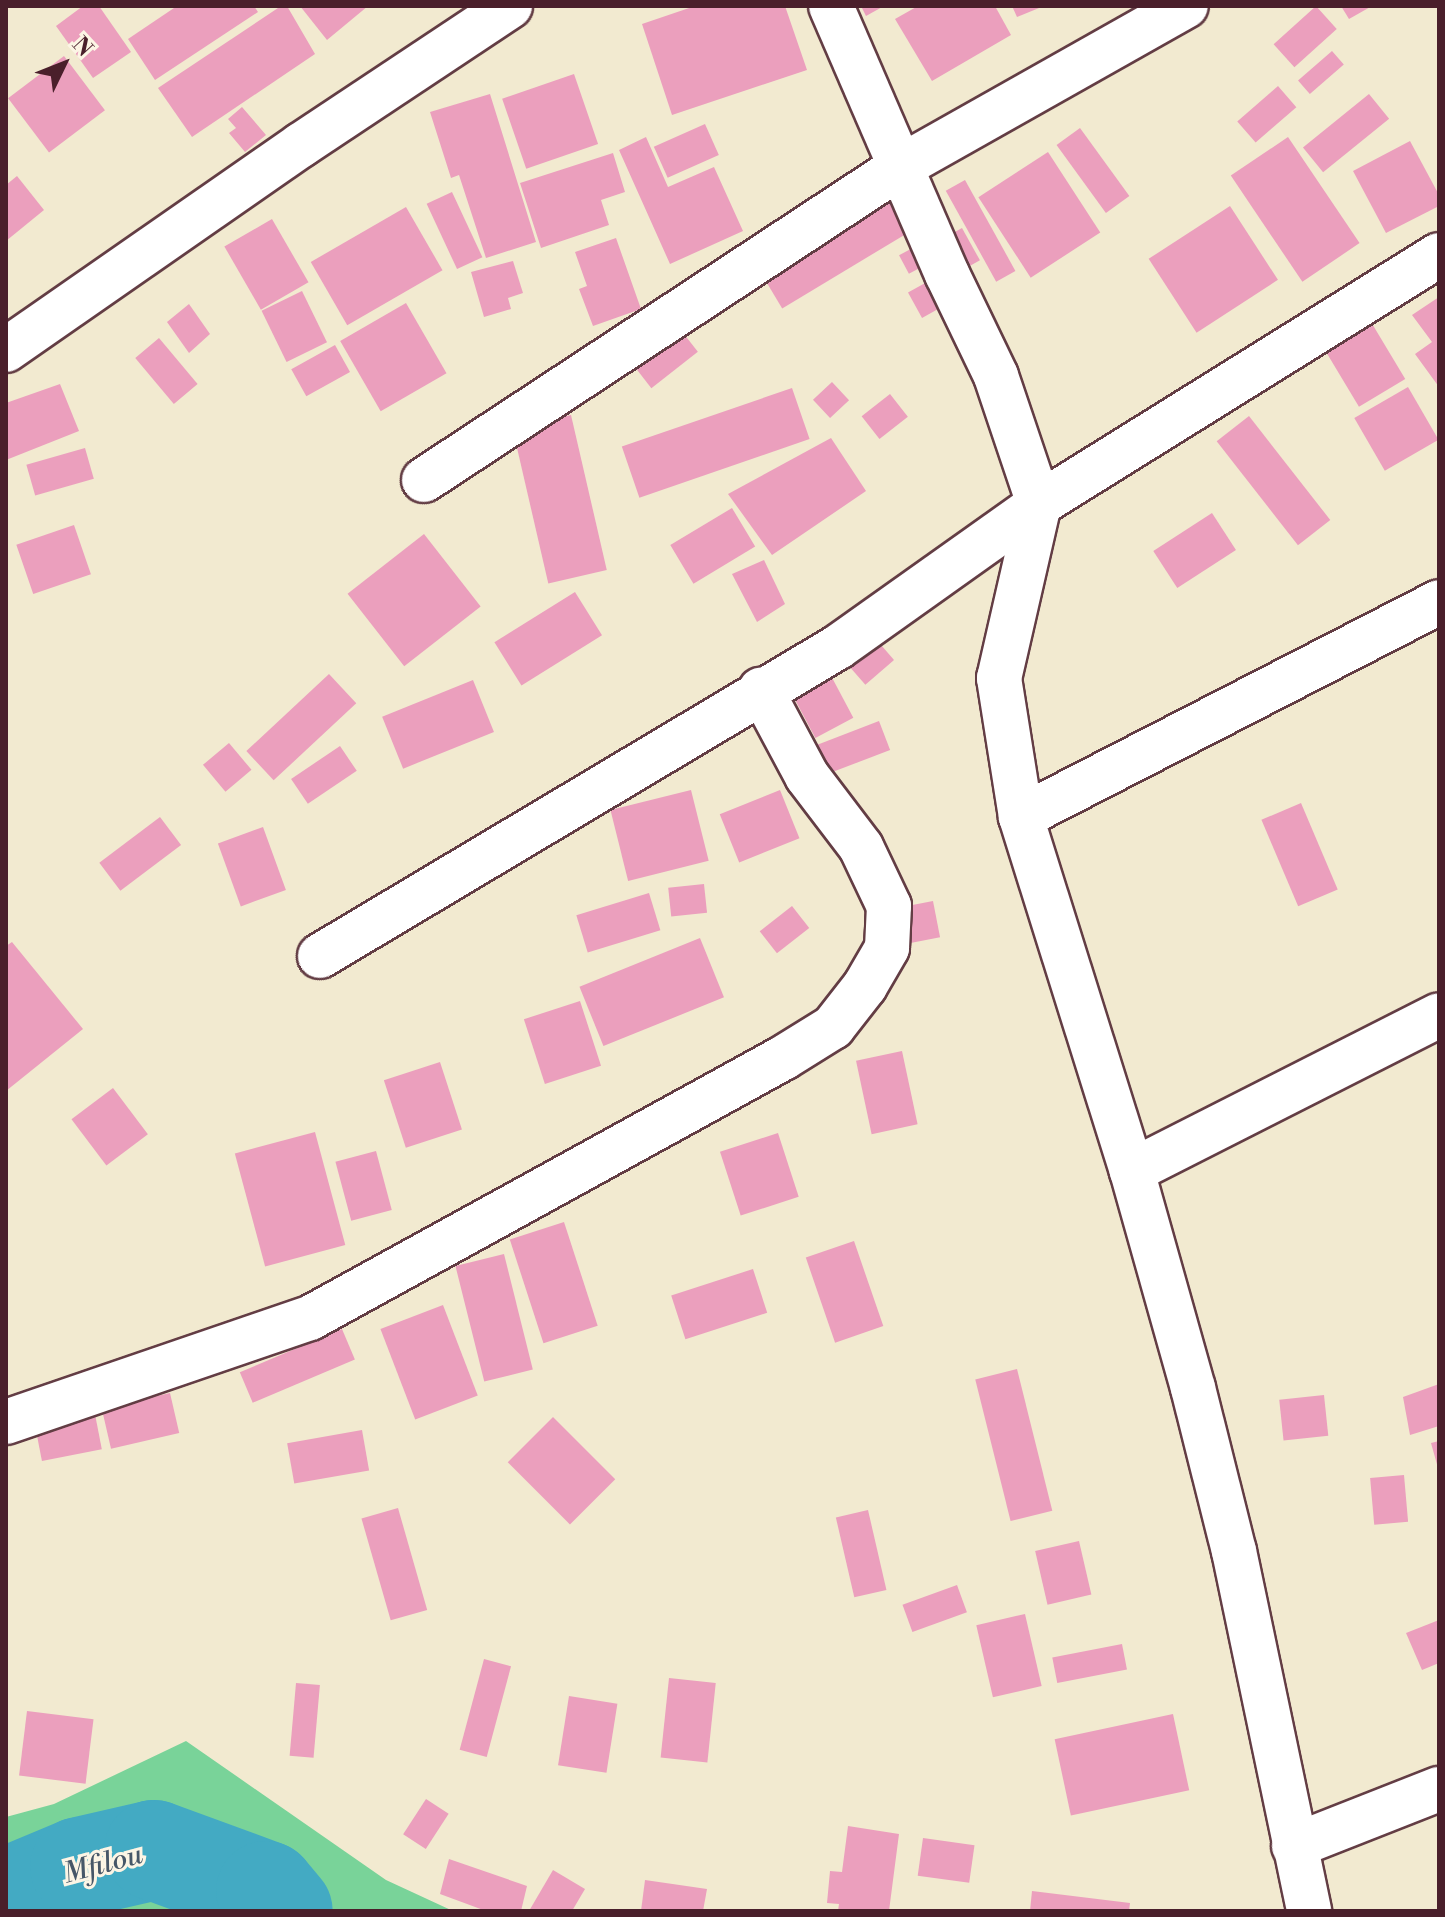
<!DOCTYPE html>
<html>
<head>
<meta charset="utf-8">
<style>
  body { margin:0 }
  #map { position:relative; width:1445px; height:1917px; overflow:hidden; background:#f2ead0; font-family:"Libre Bodoni",serif }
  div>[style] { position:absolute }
  .green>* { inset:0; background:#79d399 }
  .river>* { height:100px; margin:-50px; padding:0 50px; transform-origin:50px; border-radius:50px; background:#43aac3 }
  .building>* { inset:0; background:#eb9fbd; transform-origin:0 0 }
  .roads { filter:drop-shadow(2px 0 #633d44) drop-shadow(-2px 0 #633d44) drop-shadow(0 2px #633d44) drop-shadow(0 -2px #633d44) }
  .minor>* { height:44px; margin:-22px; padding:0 22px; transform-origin:22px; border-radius:22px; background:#fff }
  span { translate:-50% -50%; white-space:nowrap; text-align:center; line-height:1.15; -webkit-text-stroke:6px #fcf5e5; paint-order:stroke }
  .water-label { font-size:28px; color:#475768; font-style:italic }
  .frame { position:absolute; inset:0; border:8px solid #4a1f2b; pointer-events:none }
  .north { position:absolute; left:24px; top:24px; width:80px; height:80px; -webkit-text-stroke:6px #fcf5e5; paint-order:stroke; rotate:47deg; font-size:22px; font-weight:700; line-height:32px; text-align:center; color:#4a1f2b }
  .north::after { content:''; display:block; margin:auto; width:28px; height:36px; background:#4a1f2b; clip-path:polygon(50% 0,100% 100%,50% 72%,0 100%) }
</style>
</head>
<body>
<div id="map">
  <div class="green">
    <div style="clip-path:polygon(186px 1741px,386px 1880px,453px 1911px,6px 1911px,6px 1817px,54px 1804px)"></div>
  </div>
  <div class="river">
    <div style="left:6px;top:1898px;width:80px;rotate:-22.7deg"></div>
    <div style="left:80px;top:1867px;width:76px;rotate:-12.9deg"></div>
    <div style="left:154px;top:1850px;width:119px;rotate:20.1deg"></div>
    <div style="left:266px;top:1891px;width:26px;rotate:50deg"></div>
  </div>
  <div class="building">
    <div style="clip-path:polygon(83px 6px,99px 6px,131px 52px,93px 78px,56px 26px)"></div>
    <div style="clip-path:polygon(177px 6px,254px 6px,258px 12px,155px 80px,128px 39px)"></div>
    <div style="clip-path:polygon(281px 6px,287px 6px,315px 54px,192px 137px,158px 88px)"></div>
    <div style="clip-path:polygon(300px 6px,368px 6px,327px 40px)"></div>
    <div style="clip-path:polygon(695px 6px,785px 6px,807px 70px,672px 115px,642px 24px)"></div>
    <div style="clip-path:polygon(861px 6px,884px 6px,866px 16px)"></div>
    <div style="clip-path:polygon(918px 6px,995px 6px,1011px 35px,932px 81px,895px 19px)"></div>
    <div style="clip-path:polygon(1012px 6px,1044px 6px,1017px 17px)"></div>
    <div style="left:1316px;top:6px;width:31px;height:57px;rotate:48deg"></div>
    <div style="clip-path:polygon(1341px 6px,1372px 6px,1349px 19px)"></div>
    <div style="left:1332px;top:51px;width:18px;height:45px;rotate:49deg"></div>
    <div style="left:64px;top:56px;width:68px;height:70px;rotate:53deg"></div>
    <div style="left:574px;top:74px;width:74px;height:76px;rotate:71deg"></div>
    <div style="left:1278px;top:86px;width:28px;height:54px;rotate:49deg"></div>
    <div style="clip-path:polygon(490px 94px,536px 242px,486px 258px,459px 175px,451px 178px,430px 112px)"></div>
    <div style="left:1369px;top:94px;width:32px;height:85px;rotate:51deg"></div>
    <div style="clip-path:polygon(242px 107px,266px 135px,245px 152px,229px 133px,236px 128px,228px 119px)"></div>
    <div style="left:705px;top:124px;width:34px;height:56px;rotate:66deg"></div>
    <div style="left:1080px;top:128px;width:84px;height:29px;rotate:54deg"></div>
    <div style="clip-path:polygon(646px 137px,668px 187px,714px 167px,743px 231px,670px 264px,619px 150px)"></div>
    <div style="left:1288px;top:137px;width:128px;height:69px;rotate:56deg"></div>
    <div style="clip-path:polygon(1410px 141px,1439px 195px,1439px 206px,1386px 233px,1353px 171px)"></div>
    <div style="left:1048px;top:152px;width:96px;height:83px;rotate:57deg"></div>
    <div style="clip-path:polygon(613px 153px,625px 192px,601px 200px,609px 225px,541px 248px,520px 183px)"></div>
    <div style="clip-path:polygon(17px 176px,44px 210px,6px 241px,6px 185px)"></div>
    <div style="left:965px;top:180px;width:104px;height:22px;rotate:61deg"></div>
    <div style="left:896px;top:191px;width:42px;height:158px;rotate:59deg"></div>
    <div style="left:452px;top:192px;width:72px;height:28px;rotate:65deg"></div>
    <div style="left:1230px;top:206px;width:88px;height:97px;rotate:57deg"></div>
    <div style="left:406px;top:207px;width:73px;height:110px;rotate:60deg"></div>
    <div style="left:272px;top:219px;width:73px;height:55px;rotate:60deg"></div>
    <div style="left:962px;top:228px;width:37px;height:22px;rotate:61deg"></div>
    <div style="clip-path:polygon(616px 238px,641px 309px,593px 326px,579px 289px,587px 286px,575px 252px)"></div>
    <div style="left:922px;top:243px;width:21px;height:26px;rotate:62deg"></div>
    <div style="clip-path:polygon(513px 261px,523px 293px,508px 298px,511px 309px,484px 317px,471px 272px)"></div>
    <div style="left:936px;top:277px;width:29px;height:32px;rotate:61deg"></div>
    <div style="left:302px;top:291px;width:57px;height:45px;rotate:64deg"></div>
    <div style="clip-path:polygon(1439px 297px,1439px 387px,1415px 354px,1432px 342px,1412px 315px)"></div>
    <div style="left:406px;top:303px;width:81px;height:76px;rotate:60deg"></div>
    <div style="clip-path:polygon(189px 304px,210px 334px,189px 353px,167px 322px)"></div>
    <div style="left:1362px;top:307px;width:84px;height:54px;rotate:59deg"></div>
    <div style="left:680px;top:329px;width:29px;height:59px;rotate:52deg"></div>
    <div style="left:159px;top:338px;width:60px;height:31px;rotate:50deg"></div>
    <div style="left:335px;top:345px;width:31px;height:50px;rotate:61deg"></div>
    <div style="left:832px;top:382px;width:25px;height:26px;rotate:47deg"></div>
    <div style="clip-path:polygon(60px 384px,79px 431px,6px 460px,6px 403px)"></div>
    <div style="left:1408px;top:387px;width:61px;height:62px;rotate:60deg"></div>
    <div style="left:792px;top:388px;width:54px;height:180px;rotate:71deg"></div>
    <div style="left:890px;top:394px;width:29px;height:36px;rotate:52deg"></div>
    <div style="left:571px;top:415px;width:159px;height:60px;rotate:77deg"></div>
    <div style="left:1249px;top:416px;width:132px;height:41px;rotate:52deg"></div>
    <div style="clip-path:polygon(831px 438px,866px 491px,772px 555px,728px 494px)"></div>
    <div style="left:85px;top:448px;width:32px;height:61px;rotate:74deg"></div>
    <div style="left:732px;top:508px;width:45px;height:72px;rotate:59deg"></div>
    <div style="left:1212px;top:513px;width:44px;height:70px;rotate:57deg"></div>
    <div style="left:74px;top:525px;width:52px;height:61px;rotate:71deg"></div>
    <div style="left:424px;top:534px;width:92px;height:97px;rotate:52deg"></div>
    <div style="clip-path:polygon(764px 560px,785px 604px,757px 622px,732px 574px)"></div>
    <div style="left:575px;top:592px;width:51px;height:95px;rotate:58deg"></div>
    <div style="left:875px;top:638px;width:29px;height:38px;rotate:49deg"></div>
    <div style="left:820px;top:655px;width:71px;height:43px;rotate:62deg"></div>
    <div style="left:329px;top:674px;width:40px;height:113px;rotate:47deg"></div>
    <div style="left:473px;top:680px;width:56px;height:98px;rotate:68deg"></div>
    <div style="left:879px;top:721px;width:31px;height:66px;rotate:69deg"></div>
    <div style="left:229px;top:743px;width:35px;height:34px;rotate:50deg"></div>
    <div style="left:340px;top:746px;width:30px;height:59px;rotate:56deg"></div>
    <div style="left:691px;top:790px;width:73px;height:83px;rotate:76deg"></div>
    <div style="left:780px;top:790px;width:52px;height:65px;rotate:68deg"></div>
    <div style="left:1301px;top:803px;width:94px;height:43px;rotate:67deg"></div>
    <div style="left:160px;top:817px;width:35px;height:76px;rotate:53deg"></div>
    <div style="left:263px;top:827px;width:67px;height:48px;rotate:70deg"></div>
    <div style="left:704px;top:884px;width:29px;height:36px;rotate:84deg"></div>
    <div style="left:649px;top:893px;width:39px;height:76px;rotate:73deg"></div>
    <div style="left:933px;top:901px;width:37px;height:34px;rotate:79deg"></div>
    <div style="left:792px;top:906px;width:28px;height:41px;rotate:52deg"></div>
    <div style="left:700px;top:938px;width:64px;height:130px;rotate:68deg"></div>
    <div style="clip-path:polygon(12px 942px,83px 1029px,6px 1091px,6px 946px)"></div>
    <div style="left:580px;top:1001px;width:68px;height:59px;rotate:72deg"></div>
    <div style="left:902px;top:1051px;width:75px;height:47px;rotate:78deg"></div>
    <div style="left:440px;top:1062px;width:71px;height:59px;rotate:72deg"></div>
    <div style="left:113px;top:1088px;width:58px;height:52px;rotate:53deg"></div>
    <div style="left:315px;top:1132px;width:117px;height:83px;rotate:75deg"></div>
    <div style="left:778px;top:1133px;width:67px;height:61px;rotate:72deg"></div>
    <div style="left:376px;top:1151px;width:61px;height:42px;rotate:75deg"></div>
    <div style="left:564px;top:1222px;width:109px;height:57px;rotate:72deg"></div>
    <div style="left:854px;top:1241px;width:90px;height:51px;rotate:71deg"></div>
    <div style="left:504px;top:1254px;width:119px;height:50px;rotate:76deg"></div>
    <div style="left:753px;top:1269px;width:46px;height:86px;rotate:72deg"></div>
    <div style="left:443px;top:1305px;width:97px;height:67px;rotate:69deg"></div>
    <div style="left:342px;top:1329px;width:33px;height:111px;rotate:67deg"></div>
    <div style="left:1017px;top:1369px;width:146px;height:43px;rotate:76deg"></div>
    <div style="clip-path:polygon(1439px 1384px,1439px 1426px,1410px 1435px,1403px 1397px)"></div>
    <div style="left:170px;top:1393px;width:41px;height:70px;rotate:77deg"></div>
    <div style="left:1324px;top:1395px;width:41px;height:45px;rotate:84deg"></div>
    <div style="left:94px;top:1409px;width:41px;height:61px;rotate:79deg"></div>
    <div style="left:553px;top:1417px;width:88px;height:64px;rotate:45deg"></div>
    <div style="left:362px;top:1430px;width:41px;height:76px;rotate:80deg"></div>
    <div style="clip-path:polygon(1439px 1441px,1439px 1468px,1438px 1468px,1431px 1443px)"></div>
    <div style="left:1404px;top:1475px;width:47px;height:34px;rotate:85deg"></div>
    <div style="left:398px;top:1508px;width:106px;height:38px;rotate:74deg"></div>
    <div style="left:868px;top:1510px;width:82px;height:33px;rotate:77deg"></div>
    <div style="left:1079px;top:1541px;width:55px;height:45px;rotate:77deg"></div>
    <div style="left:957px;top:1585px;width:29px;height:58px;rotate:70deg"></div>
    <div style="left:1025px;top:1614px;width:74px;height:50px;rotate:77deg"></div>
    <div style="clip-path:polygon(1439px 1620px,1439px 1663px,1422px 1670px,1406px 1633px)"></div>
    <div style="left:1122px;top:1644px;width:26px;height:71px;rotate:79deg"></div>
    <div style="left:484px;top:1659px;width:28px;height:94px;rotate:15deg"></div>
    <div style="left:669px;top:1678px;width:47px;height:80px;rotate:6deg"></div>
    <div style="left:296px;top:1683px;width:24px;height:73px;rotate:5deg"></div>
    <div style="left:569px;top:1696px;width:49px;height:70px;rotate:9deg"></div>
    <div style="left:27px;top:1711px;width:67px;height:65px;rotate:7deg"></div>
    <div style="left:1173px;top:1714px;width:78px;height:121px;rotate:78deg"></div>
    <div style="left:426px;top:1799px;width:27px;height:42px;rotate:33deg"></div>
    <div style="clip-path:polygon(848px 1826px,899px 1834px,889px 1911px,838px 1911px,839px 1904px,827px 1903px,830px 1871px,842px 1872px)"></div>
    <div style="left:923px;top:1838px;width:52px;height:38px;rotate:8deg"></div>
    <div style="clip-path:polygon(449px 1859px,527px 1886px,521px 1911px,486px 1911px,440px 1894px)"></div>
    <div style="clip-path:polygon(553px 1870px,585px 1889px,572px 1911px,529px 1911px)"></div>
    <div style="clip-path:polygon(645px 1880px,707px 1889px,703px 1911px,641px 1911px)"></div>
    <div style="clip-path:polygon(1032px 1891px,1130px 1903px,1129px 1911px,1030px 1911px)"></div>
  </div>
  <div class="roads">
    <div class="minor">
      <div style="left:831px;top:6px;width:292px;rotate:66.6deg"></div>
      <div style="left:947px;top:274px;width:113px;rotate:64.3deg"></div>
      <div style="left:996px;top:376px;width:135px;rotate:71.4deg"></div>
      <div style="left:1039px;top:504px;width:179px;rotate:102.9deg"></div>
      <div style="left:999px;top:678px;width:141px;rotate:81deg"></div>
      <div style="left:1021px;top:817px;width:371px;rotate:72.6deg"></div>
      <div style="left:1132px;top:1171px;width:225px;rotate:74.3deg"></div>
      <div style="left:1193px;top:1388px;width:168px;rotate:75.9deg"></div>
      <div style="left:1234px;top:1551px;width:368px;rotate:78.2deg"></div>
      <div style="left:6px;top:350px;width:359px;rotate:-34.8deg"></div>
      <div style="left:301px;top:145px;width:251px;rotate:-33.6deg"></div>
      <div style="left:424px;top:480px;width:570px;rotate:-33.33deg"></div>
      <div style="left:900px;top:167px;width:328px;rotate:-29.4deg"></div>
      <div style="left:1021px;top:817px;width:470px;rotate:-27.2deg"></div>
      <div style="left:320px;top:956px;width:603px;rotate:-30.82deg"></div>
      <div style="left:838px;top:647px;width:247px;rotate:-35.4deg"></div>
      <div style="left:1039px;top:504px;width:471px;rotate:-31.9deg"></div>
      <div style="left:1132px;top:1171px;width:344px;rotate:-26.9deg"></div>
      <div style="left:6px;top:1422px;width:321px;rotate:-18.9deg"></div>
      <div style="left:310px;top:1318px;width:540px;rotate:-28.8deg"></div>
      <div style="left:783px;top:1058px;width:59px;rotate:-31.8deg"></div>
      <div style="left:833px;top:1027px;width:52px;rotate:-52deg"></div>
      <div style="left:865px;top:986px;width:44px;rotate:-59.9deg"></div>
      <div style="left:887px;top:948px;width:42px;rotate:-87.3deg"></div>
      <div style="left:889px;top:906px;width:65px;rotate:-115.4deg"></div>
      <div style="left:861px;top:847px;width:89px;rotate:-127.3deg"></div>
      <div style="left:807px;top:776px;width:98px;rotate:-118.1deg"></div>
      <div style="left:1294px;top:1846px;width:156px;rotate:-21.5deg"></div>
    </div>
  </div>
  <div class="water-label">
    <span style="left:103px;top:1865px;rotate:-15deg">Mfilou</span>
  </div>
  <div class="frame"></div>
  <div class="north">N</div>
</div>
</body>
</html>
